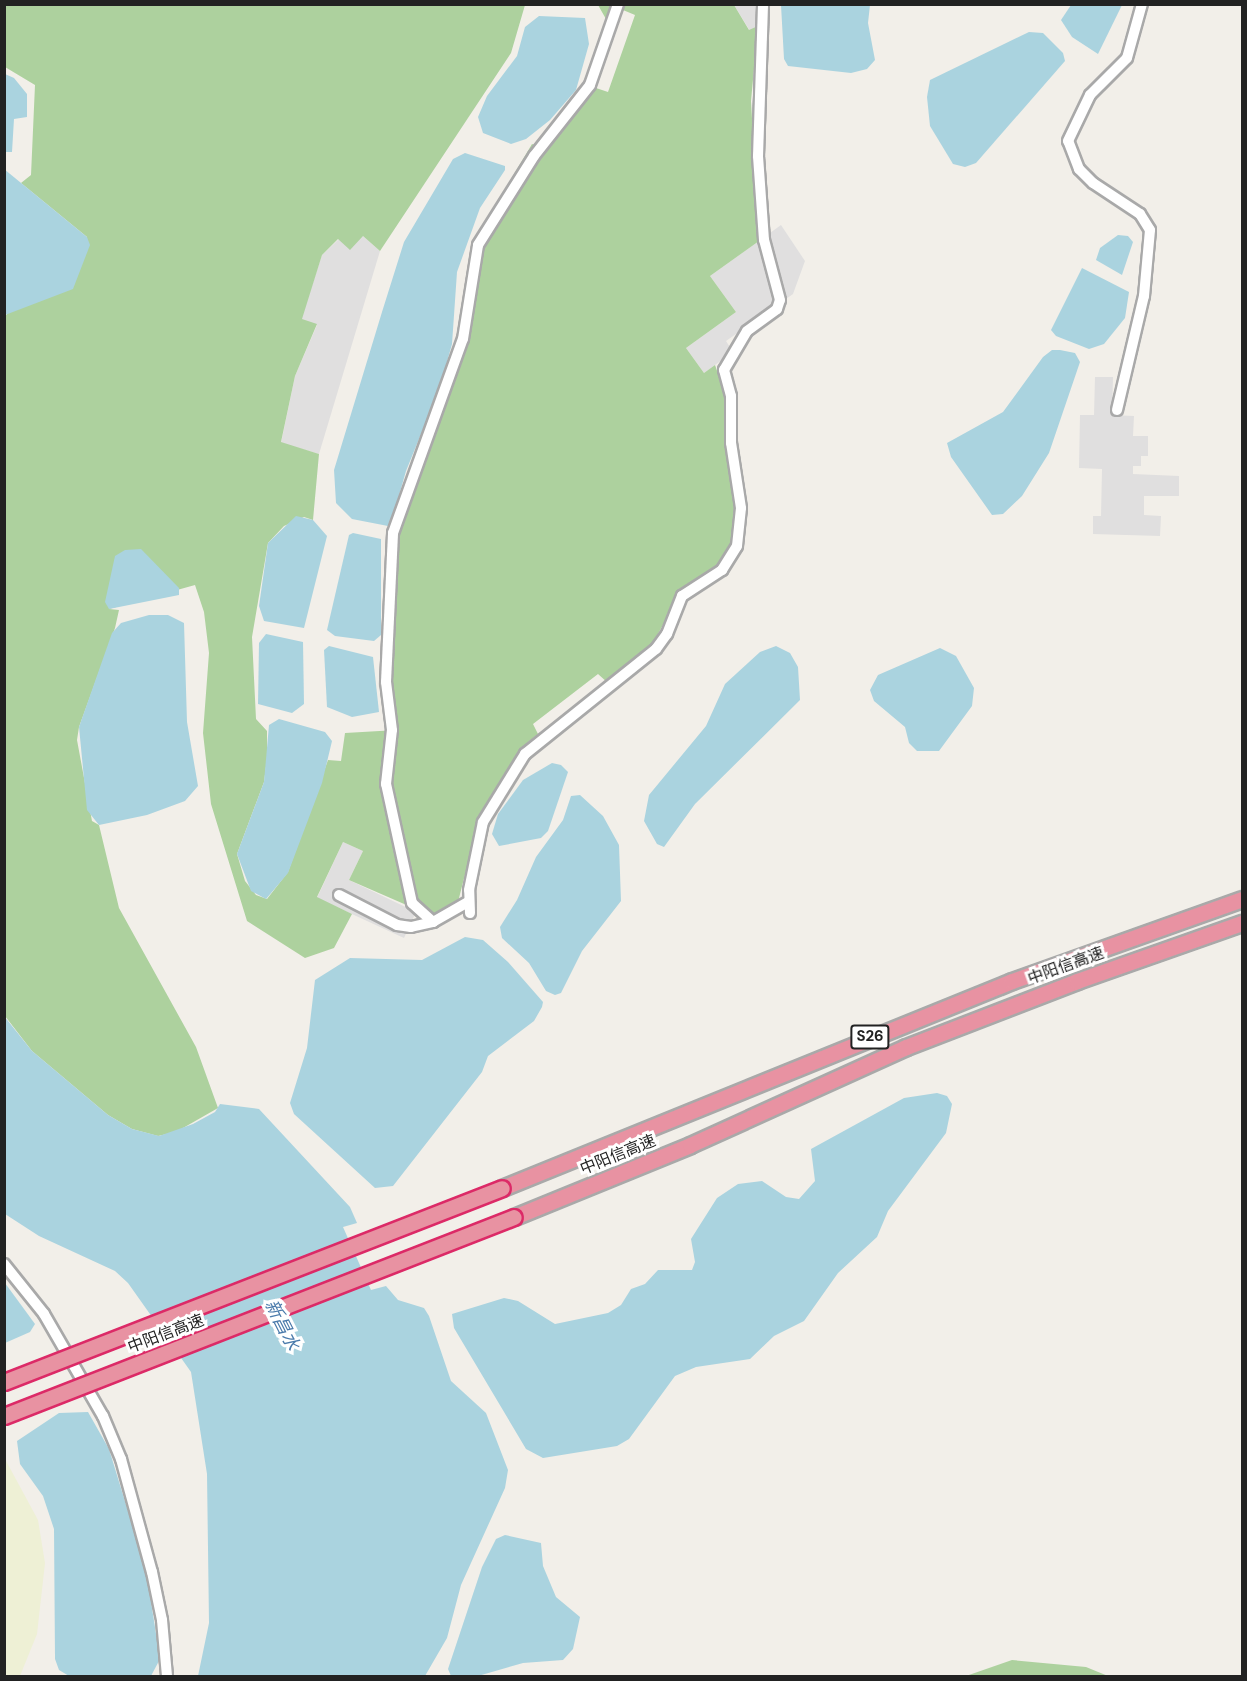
<!DOCTYPE html>
<html>
<head>
<meta charset="utf-8">
<style>
  body { margin:0 }
  #map { position:relative; width:1247px; height:1681px; overflow:hidden; background:#f2efe9; font-family:"DM Sans","Noto Sans SC",sans-serif }
  div>[style] { position:absolute }
  .residential>* { inset:0; background:#e0dfdf }
  .farmland>* { inset:0; background:#eef0d5 }
  .forest>* { inset:0; background:#add19e }
  .water>* { inset:0; background:#aad3df }
  .roads { filter:drop-shadow(2px 0 #a9a9a9) drop-shadow(-2px 0 #a9a9a9) drop-shadow(0 2px #a9a9a9) drop-shadow(0 -2px #a9a9a9) }
  .minor>* { height:10px; margin:-5px; padding:0 5px; transform-origin:5px; border-radius:5px; background:#fff }
  .highway>* { height:15px; margin:-7.5px; padding:0 7.5px; transform-origin:7.5px; border-radius:7.5px; background:#e892a2 }
  .bridges { filter:drop-shadow(2px 0 #dc2a67) drop-shadow(-2px 0 #dc2a67) drop-shadow(0 2px #dc2a67) drop-shadow(0 -2px #dc2a67) }
  .highway-bridge>* { height:15px; margin:-7.5px; padding:0 7.5px; transform-origin:7.5px; border-radius:7.5px; background:#e892a2 }
  span { translate:-50% -50%; white-space:nowrap; text-align:center; line-height:1.15; -webkit-text-stroke:6px #fff; paint-order:stroke }
  .shield-label span { padding:2px 4px; background:#fff; border:2px solid; border-radius:4px; -webkit-text-stroke-width:0 }
  .shield-label { font-size:15px; color:#222; font-weight:700 }
  .street-label { font-size:16px; color:#222 }
  .water-label { font-size:18px; color:#4a7aab; font-style:italic }
  .frame { position:absolute; inset:0; border:6px solid #222; pointer-events:none }
</style>
</head>
<body>
<div id="map">
  <div class="residential">
    <div style="clip-path:polygon(734px 5px,757px 5px,761px 11px,758px 26px,750px 31px)"></div>
    <div style="clip-path:polygon(781px 225px,805px 261px,793px 294px,726px 341px,733px 352px,704px 373px,686px 348px,736px 312px,710px 276px)"></div>
    <div style="clip-path:polygon(363px 236px,380px 251px,319px 454px,281px 443px,295px 376px,317px 325px,301px 319px,322px 255px,339px 239px)"></div>
    <div style="clip-path:polygon(1095px 377px,1113px 377px,1112px 415px,1134px 416px,1133px 436px,1148px 436px,1148px 456px,1141px 456px,1141px 466px,1133px 466px,1133px 474px,1179px 476px,1179px 496px,1144px 496px,1144px 515px,1161px 516px,1160px 536px,1093px 534px,1093px 516px,1101px 516px,1102px 469px,1079px 468px,1080px 415px,1094px 415px)"></div>
    <div style="clip-path:polygon(343px 842px,363px 851px,349px 880px,416px 912px,404px 938px,317px 898px)"></div>
  </div>
  <div class="farmland">
    <div style="clip-path:polygon(5px 1459px,38px 1520px,45px 1563px,37px 1634px,20px 1676px,5px 1676px)"></div>
  </div>
  <div class="forest">
    <div style="clip-path:polygon(5px 5px,525px 5px,511px 53px,380px 251px,363px 236px,350px 250px,338px 239px,322px 255px,302px 319px,317px 324px,295px 376px,281px 442px,319px 454px,313px 520px,304px 517px,284px 526px,268px 543px,252px 637px,256px 719px,267px 731px,267px 759px,264px 782px,237px 854px,245px 881px,256px 895px,267px 899px,288px 872px,328px 760px,341px 761px,345px 733px,397px 730px,390px 652px,398px 534px,460px 339px,473px 243px,532px 144px,544px 148px,596px 88px,608px 92px,635px 15px,623px 10px,606px 19px,598px 5px,734px 5px,749px 30px,758px 26px,751px 101px,759px 241px,710px 276px,736px 312px,686px 348px,704px 373px,715px 365px,730px 408px,737px 492px,733px 544px,717px 567px,682px 591px,650px 648px,608px 683px,598px 674px,533px 724px,538px 734px,528px 742px,480px 815px,458px 902px,434px 917px,349px 880px,363px 851px,343px 842px,317px 897px,352px 914px,334px 948px,305px 958px,247px 921px,211px 804px,203px 733px,209px 653px,204px 612px,195px 585px,109px 609px,119px 610px,115px 628px,79px 727px,77px 740px,92px 821px,99px 825px,119px 908px,196px 1047px,218px 1108px,176px 1132px,158px 1136px,132px 1129px,108px 1115px,32px 1051px,5px 1016px,4px 317px,87px 237px,21px 183px,31px 175px,35px 85px,5px 67px)"></div>
    <div style="clip-path:polygon(1012px 1660px,1086px 1667px,1108px 1676px,966px 1676px)"></div>
  </div>
  <div class="water">
    <div style="clip-path:polygon(781px 5px,870px 5px,868px 23px,875px 60px,867px 69px,851px 73px,788px 66px,784px 59px)"></div>
    <div style="clip-path:polygon(1071px 5px,1122px 5px,1098px 54px,1072px 37px,1061px 20px)"></div>
    <div style="clip-path:polygon(539px 16px,585px 18px,589px 44px,576px 90px,550px 120px,526px 139px,511px 144px,483px 133px,478px 117px,487px 96px,517px 56px,525px 27px)"></div>
    <div style="clip-path:polygon(1029px 32px,1043px 33px,1063px 53px,1065px 61px,976px 163px,965px 167px,953px 164px,930px 126px,927px 97px,930px 80px)"></div>
    <div style="clip-path:polygon(5px 74px,14px 78px,27px 94px,27px 117px,14px 119px,12px 152px,5px 152px)"></div>
    <div style="clip-path:polygon(465px 153px,505px 166px,505px 170px,480px 208px,457px 272px,452px 344px,440px 387px,406px 471px,392px 520px,388px 526px,352px 519px,336px 503px,334px 470px,382px 312px,404px 242px,453px 159px)"></div>
    <div style="clip-path:polygon(4px 169px,87px 237px,90px 245px,73px 289px,5px 315px)"></div>
    <div style="clip-path:polygon(1118px 235px,1128px 236px,1133px 242px,1122px 275px,1096px 260px,1100px 248px)"></div>
    <div style="clip-path:polygon(1082px 268px,1129px 292px,1125px 318px,1104px 344px,1089px 349px,1056px 336px,1051px 330px)"></div>
    <div style="clip-path:polygon(1060px 350px,1075px 353px,1080px 362px,1049px 453px,1022px 496px,1003px 514px,992px 515px,951px 457px,947px 443px,1003px 412px,1043px 357px,1052px 350px)"></div>
    <div style="clip-path:polygon(296px 516px,313px 520px,327px 536px,304px 628px,264px 621px,259px 606px,268px 543px)"></div>
    <div style="clip-path:polygon(353px 533px,381px 539px,381px 635px,374px 641px,335px 636px,327px 630px,349px 535px)"></div>
    <div style="clip-path:polygon(141px 549px,179px 588px,179px 595px,109px 609px,105px 602px,115px 556px,125px 550px)"></div>
    <div style="clip-path:polygon(149px 615px,168px 615px,184px 623px,187px 722px,198px 786px,185px 801px,147px 815px,99px 825px,87px 810px,79px 727px,112px 633px,121px 623px)"></div>
    <div style="clip-path:polygon(266px 634px,303px 642px,304px 704px,292px 713px,258px 704px,259px 643px)"></div>
    <div style="clip-path:polygon(329px 646px,373px 657px,379px 712px,352px 717px,327px 707px,324px 650px)"></div>
    <div style="clip-path:polygon(776px 646px,790px 653px,798px 667px,800px 700px,695px 804px,664px 847px,657px 844px,644px 821px,649px 795px,706px 726px,725px 684px,760px 652px)"></div>
    <div style="clip-path:polygon(940px 648px,956px 656px,974px 688px,972px 706px,939px 751px,917px 751px,909px 743px,905px 727px,874px 701px,870px 690px,878px 675px)"></div>
    <div style="clip-path:polygon(279px 719px,325px 732px,332px 741px,322px 783px,288px 873px,266px 899px,251px 891px,237px 854px,264px 782px,269px 725px)"></div>
    <div style="clip-path:polygon(552px 763px,561px 765px,568px 772px,548px 831px,541px 838px,499px 846px,492px 834px,498px 814px,523px 780px)"></div>
    <div style="clip-path:polygon(580px 795px,603px 816px,619px 845px,621px 901px,582px 951px,561px 993px,555px 995px,546px 991px,529px 963px,502px 938px,500px 927px,517px 900px,536px 857px,563px 820px,571px 796px)"></div>
    <div style="clip-path:polygon(465px 937px,483px 940px,508px 962px,543px 1002px,542px 1007px,534px 1021px,488px 1056px,482px 1072px,393px 1186px,375px 1188px,294px 1114px,290px 1103px,307px 1048px,315px 980px,350px 958px,422px 960px)"></div>
    <div style="clip-path:polygon(4px 1016px,32px 1051px,108px 1115px,132px 1129px,159px 1136px,193px 1124px,215px 1112px,220px 1104px,259px 1109px,350px 1207px,357px 1223px,343px 1227px,371px 1290px,386px 1286px,398px 1300px,424px 1308px,429px 1316px,451px 1381px,486px 1413px,508px 1470px,505px 1488px,461px 1585px,447px 1638px,425px 1676px,198px 1676px,209px 1623px,207px 1474px,191px 1372px,128px 1283px,115px 1271px,39px 1236px,5px 1214px)"></div>
    <div style="clip-path:polygon(937px 1093px,947px 1096px,952px 1104px,946px 1133px,888px 1211px,877px 1237px,838px 1273px,804px 1321px,774px 1336px,750px 1359px,696px 1367px,675px 1376px,629px 1439px,617px 1446px,543px 1458px,526px 1449px,454px 1328px,452px 1314px,504px 1298px,518px 1301px,555px 1324px,608px 1313px,621px 1305px,631px 1289px,645px 1284px,658px 1270px,692px 1270px,695px 1262px,691px 1239px,717px 1198px,738px 1184px,762px 1181px,786px 1197px,799px 1199px,815px 1181px,811px 1149px,904px 1098px)"></div>
    <div style="clip-path:polygon(5px 1283px,35px 1324px,30px 1332px,5px 1343px)"></div>
    <div style="clip-path:polygon(88px 1412px,109px 1449px,146px 1570px,160px 1659px,151px 1676px,69px 1676px,59px 1670px,55px 1659px,54px 1529px,43px 1496px,20px 1464px,17px 1441px,59px 1413px)"></div>
    <div style="clip-path:polygon(505px 1535px,541px 1543px,543px 1566px,556px 1597px,580px 1617px,573px 1649px,563px 1660px,523px 1663px,478px 1676px,451px 1676px,448px 1669px,482px 1567px,496px 1539px)"></div>
  </div>
  <div class="roads">
    <div class="minor">
      <div style="left:1117px;top:410px;width:117px;rotate:-76.7deg"></div>
      <div style="left:1144px;top:296px;width:66px;rotate:-84.8deg"></div>
      <div style="left:1150px;top:230px;width:19px;rotate:-122deg"></div>
      <div style="left:1140px;top:214px;width:56px;rotate:-146.6deg"></div>
      <div style="left:1093px;top:183px;width:20px;rotate:-135deg"></div>
      <div style="left:1079px;top:169px;width:30px;rotate:-111deg"></div>
      <div style="left:1068px;top:141px;width:51px;rotate:-64.4deg"></div>
      <div style="left:1090px;top:95px;width:52px;rotate:-45deg"></div>
      <div style="left:1127px;top:58px;width:56px;rotate:-74.5deg"></div>
      <div style="left:339px;top:895px;width:65px;rotate:27.3deg"></div>
      <div style="left:397px;top:925px;width:14px;rotate:8deg"></div>
      <div style="left:411px;top:927px;width:23px;rotate:-13deg"></div>
      <div style="left:433px;top:922px;width:40px;rotate:-29.7deg"></div>
      <div style="left:470px;top:913px;width:23px;rotate:-92deg"></div>
      <div style="left:469px;top:890px;width:69px;rotate:-78.4deg"></div>
      <div style="left:483px;top:822px;width:80px;rotate:-58.3deg"></div>
      <div style="left:525px;top:754px;width:168px;rotate:-38.7deg"></div>
      <div style="left:656px;top:649px;width:19px;rotate:-54deg"></div>
      <div style="left:667px;top:634px;width:41px;rotate:-68.5deg"></div>
      <div style="left:682px;top:596px;width:48px;rotate:-33deg"></div>
      <div style="left:722px;top:570px;width:28px;rotate:-58deg"></div>
      <div style="left:737px;top:546px;width:38px;rotate:-84deg"></div>
      <div style="left:741px;top:508px;width:66px;rotate:-98.7deg"></div>
      <div style="left:731px;top:443px;width:47px;rotate:-90deg"></div>
      <div style="left:731px;top:396px;width:27px;rotate:-105deg"></div>
      <div style="left:724px;top:370px;width:45px;rotate:-59.5deg"></div>
      <div style="left:747px;top:331px;width:37px;rotate:-36deg"></div>
      <div style="left:777px;top:309px;width:9px;rotate:-72deg"></div>
      <div style="left:780px;top:300px;width:62px;rotate:-104.9deg"></div>
      <div style="left:764px;top:240px;width:84px;rotate:-94.1deg"></div>
      <div style="left:758px;top:156px;width:152px;rotate:-88.1deg"></div>
      <div style="left:433px;top:922px;width:28px;rotate:-138deg"></div>
      <div style="left:412px;top:903px;width:122px;rotate:-102.3deg"></div>
      <div style="left:386px;top:784px;width:54px;rotate:-83.7deg"></div>
      <div style="left:392px;top:730px;width:48px;rotate:-97.1deg"></div>
      <div style="left:386px;top:682px;width:149px;rotate:-87.3deg"></div>
      <div style="left:393px;top:533px;width:206px;rotate:-70.2deg"></div>
      <div style="left:463px;top:339px;width:95px;rotate:-80.9deg"></div>
      <div style="left:478px;top:245px;width:105px;rotate:-57.8deg"></div>
      <div style="left:534px;top:156px;width:90px;rotate:-51.7deg"></div>
      <div style="left:590px;top:85px;width:86px;rotate:-70.9deg"></div>
      <div style="left:4px;top:1264px;width:64px;rotate:51.3deg"></div>
      <div style="left:44px;top:1314px;width:118px;rotate:60deg"></div>
      <div style="left:103px;top:1416px;width:47px;rotate:67.3deg"></div>
      <div style="left:121px;top:1459px;width:117px;rotate:74.7deg"></div>
      <div style="left:152px;top:1572px;width:49px;rotate:78.2deg"></div>
      <div style="left:162px;top:1620px;width:56px;rotate:84.9deg"></div>
    </div>
    <div class="highway">
      <div style="left:502px;top:1188px;width:550px;rotate:-22.09deg"></div>
      <div style="left:1012px;top:981px;width:244px;rotate:-19.6deg"></div>
      <div style="left:514px;top:1217px;width:190px;rotate:-22.2deg"></div>
      <div style="left:690px;top:1145px;width:237px;rotate:-24.4deg"></div>
      <div style="left:906px;top:1047px;width:183px;rotate:-21.1deg"></div>
      <div style="left:1077px;top:981px;width:175px;rotate:-19.4deg"></div>
    </div>
  </div>
  <div class="bridges">
    <div class="highway-bridge">
      <div style="left:4px;top:1382px;width:534px;rotate:-21.28deg"></div>
      <div style="left:4px;top:1416px;width:547px;rotate:-21.32deg"></div>
    </div>
  </div>
  <div class="shield-label">
    <span style="left:870px;top:1037px">S26</span>
  </div>
  <div class="street-label">
    <span style="left:1066px;top:966px;rotate:-20deg">中阳信高速</span>
    <span style="left:618px;top:1155px;rotate:-22deg">中阳信高速</span>
    <span style="left:166px;top:1334px;rotate:-21deg">中阳信高速</span>
  </div>
  <div class="water-label">
    <span style="left:282px;top:1325px;rotate:63deg">新昌水</span>
  </div>
  <div class="frame"></div>
</div>
</body>
</html>
